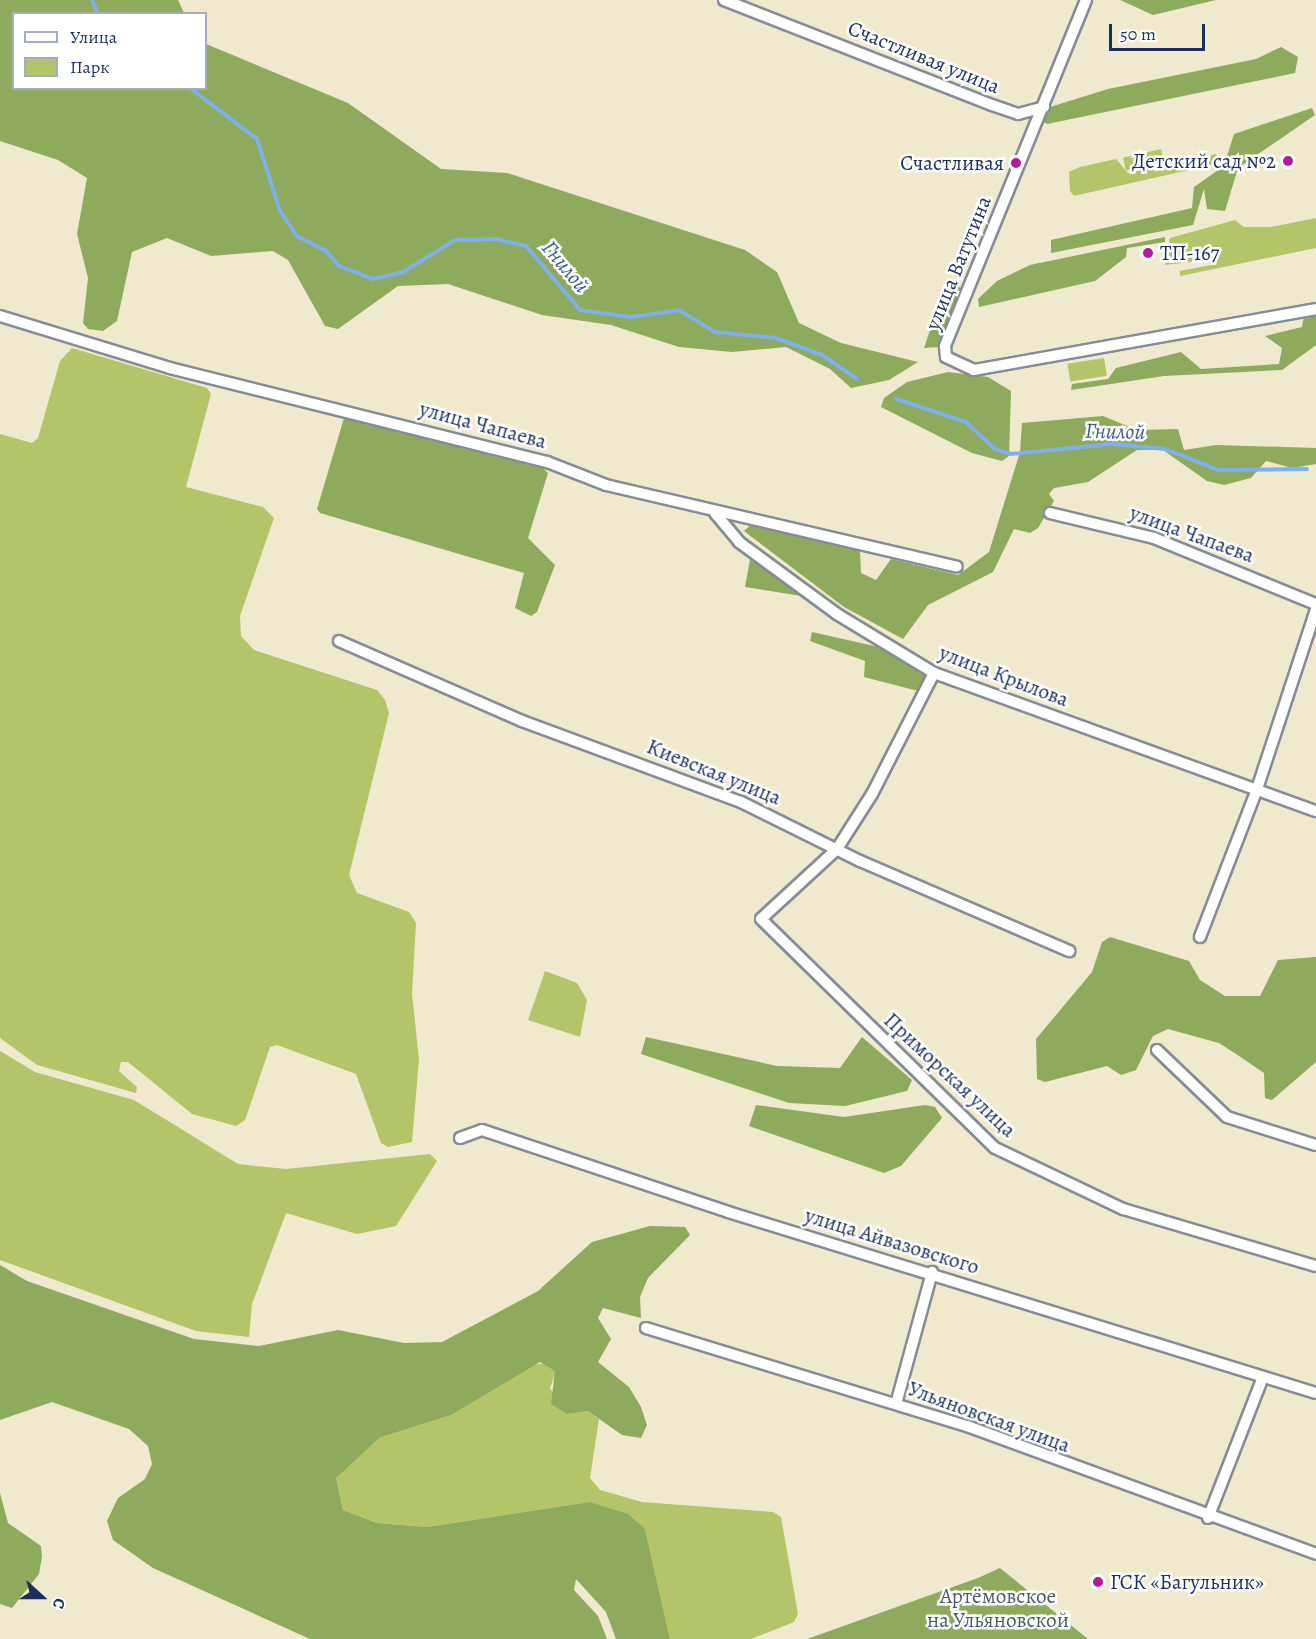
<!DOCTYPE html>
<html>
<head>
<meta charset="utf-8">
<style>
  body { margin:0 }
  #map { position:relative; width:1316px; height:1639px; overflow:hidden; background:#efe9ce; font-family:Alegreya,serif }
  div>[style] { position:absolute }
  .green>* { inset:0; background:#b3c568; transform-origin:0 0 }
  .forest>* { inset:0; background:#8eaa5c }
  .stream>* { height:4px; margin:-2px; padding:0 2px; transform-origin:2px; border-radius:2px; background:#80b0eb }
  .roads { filter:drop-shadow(2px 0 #858c96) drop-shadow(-2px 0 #858c96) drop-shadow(0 2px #858c96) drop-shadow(0 -2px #858c96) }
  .street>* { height:10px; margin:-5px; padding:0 5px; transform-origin:5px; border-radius:5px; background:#fff }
  .dots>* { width:16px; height:16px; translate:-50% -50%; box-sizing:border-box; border:3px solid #fff; border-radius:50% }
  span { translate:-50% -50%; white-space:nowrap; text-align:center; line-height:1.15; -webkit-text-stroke:5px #fff; paint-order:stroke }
  .street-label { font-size:21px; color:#1b2f5e }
  .poi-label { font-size:21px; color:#1b2f5e }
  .right { translate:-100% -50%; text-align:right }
  .left { translate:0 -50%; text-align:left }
  .park-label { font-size:21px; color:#495c61 }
  .water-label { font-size:22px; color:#3e5c8f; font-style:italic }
  .legend { position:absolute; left:12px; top:12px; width:195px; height:78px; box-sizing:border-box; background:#fff; border:2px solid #a4acbf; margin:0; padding:8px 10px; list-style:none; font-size:18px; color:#1b2f5e }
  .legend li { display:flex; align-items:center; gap:12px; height:30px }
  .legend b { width:30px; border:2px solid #a4acbf }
  .north { position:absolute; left:12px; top:1567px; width:60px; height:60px; -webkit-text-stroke:4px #fff; paint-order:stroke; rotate:111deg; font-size:16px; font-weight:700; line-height:24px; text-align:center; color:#1b2f5e }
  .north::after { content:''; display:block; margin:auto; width:21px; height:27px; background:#1b2f5e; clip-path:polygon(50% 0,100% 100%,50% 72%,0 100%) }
  .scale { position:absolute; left:1109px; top:24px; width:96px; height:27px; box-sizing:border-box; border:3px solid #1b2f5e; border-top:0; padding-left:8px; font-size:18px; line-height:21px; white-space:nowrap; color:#1b2f5e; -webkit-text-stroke:4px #fff; paint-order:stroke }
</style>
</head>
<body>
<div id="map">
  <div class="green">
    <div style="left:1161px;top:149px;width:13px;height:39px;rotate:77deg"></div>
    <div style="clip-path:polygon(1216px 154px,1220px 163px,1074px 196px,1070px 191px,1069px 172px,1080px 167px,1116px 159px,1128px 173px)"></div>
    <div style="clip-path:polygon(1316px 218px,1316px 248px,1180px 276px,1180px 271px,1216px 264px,1217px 259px,1165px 265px,1170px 238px,1235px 220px,1244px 227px,1271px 227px)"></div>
    <div style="clip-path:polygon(72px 348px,207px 388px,211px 394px,186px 487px,263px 507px,274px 518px,240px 616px,241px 636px,254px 650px,377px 690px,385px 700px,389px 713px,349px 875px,357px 893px,409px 912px,416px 923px,412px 994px,419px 1059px,412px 1142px,388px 1147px,381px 1143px,356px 1074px,277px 1045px,270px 1047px,245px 1120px,236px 1126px,192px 1114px,128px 1062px,121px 1062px,119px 1071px,137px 1087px,136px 1093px,37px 1065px,0 1038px,0 434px,32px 443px,38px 438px,60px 361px)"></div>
    <div style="left:1104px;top:358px;width:18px;height:37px;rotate:81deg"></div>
    <div style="clip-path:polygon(545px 971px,577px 983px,587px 1000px,580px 1037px,528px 1020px)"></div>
    <div style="clip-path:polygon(0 1051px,35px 1072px,134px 1100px,238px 1164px,286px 1169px,430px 1154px,437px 1161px,396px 1226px,357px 1234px,286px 1213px,252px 1304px,249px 1337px,196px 1331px,0 1260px)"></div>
    <div style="clip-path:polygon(548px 1363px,556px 1371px,550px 1388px,567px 1414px,588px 1411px,599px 1419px,590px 1478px,600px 1490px,642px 1502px,773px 1512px,781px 1517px,798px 1614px,794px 1622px,751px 1639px,670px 1639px,645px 1529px,589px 1502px,427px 1527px,377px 1523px,343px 1510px,336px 1478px,357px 1453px,379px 1438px,451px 1415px,531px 1365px)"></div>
  </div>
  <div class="forest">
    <div style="clip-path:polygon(0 0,178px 0,184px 13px,14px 14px,14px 88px,206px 88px,206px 44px,348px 103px,441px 169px,507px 173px,745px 250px,777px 272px,799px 323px,841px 343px,918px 362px,889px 380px,851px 388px,830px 369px,786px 347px,732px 352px,679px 347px,611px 325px,542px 315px,448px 284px,398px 286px,338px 329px,325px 326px,288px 260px,273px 251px,211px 256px,167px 238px,132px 252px,117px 321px,103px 331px,88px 329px,83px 323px,88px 278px,77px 234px,87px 178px,58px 160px,0 141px)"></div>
    <div style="clip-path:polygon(1120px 0,1216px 0,1153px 15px)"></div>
    <div style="clip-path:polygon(1281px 47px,1298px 57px,1295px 73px,1047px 124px,1042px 121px,1050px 107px,1108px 89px,1256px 59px)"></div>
    <div style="clip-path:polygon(1312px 108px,1315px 115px,1238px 168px,1225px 211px,1207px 209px,1204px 189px,1193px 225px,1051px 253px,1051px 240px,1192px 208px,1194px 187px,1224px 166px,1234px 134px)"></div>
    <div style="clip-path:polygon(1165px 237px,1165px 242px,1127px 248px,1126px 257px,1095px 281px,979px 307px,978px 299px,997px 281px,1030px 265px)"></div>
    <div style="clip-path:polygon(946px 282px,964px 289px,940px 347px,924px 348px)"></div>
    <div style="clip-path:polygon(1316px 313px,1316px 345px,1282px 370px,1164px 376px,1071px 390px,1072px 384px,1108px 379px,1116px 368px,1181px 352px,1201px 369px,1279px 364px,1282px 348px,1265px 336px,1302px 327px,1304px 316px)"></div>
    <div style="clip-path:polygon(948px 372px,988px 377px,1011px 391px,1009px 456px,1002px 461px,972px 453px,881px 407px,884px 398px,907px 382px)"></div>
    <div style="clip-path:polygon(1103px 416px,1137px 430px,1178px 429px,1184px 450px,1216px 445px,1316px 448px,1316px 464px,1292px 468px,1266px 461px,1251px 478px,1224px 485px,1207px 481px,1163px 450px,1137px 450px,1088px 482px,1054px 488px,1049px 494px,1054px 501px,1038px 528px,1030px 533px,1014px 529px,993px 572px,928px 605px,903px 639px,844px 607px,744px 531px,754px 522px,860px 551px,861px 573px,876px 580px,891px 559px,958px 575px,989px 552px,1020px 452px,1022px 423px)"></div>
    <div style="clip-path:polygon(344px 418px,543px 468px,548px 473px,528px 538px,555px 565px,537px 612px,531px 616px,515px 608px,524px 573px,320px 513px,317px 509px)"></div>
    <div style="clip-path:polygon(751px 554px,804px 594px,802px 596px,745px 587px)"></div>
    <div style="clip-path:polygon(812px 632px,883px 648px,927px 678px,918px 691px,864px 677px,865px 661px,810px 641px)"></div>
    <div style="clip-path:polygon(1110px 937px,1189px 961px,1200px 980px,1225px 996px,1260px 996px,1278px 960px,1316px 957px,1316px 1062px,1272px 1100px,1265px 1098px,1264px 1073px,1236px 1054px,1219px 1043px,1168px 1029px,1153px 1036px,1136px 1070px,1121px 1075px,1107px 1066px,1045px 1082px,1037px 1079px,1036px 1039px,1092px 972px,1102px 942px)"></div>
    <div style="clip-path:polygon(646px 1037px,777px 1066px,840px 1068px,862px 1037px,912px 1080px,907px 1091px,845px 1106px,789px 1103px,641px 1054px)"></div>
    <div style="clip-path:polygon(756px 1105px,844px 1117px,925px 1105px,935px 1107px,942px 1118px,901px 1166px,884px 1173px,749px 1126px)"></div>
    <div style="clip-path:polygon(650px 1226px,685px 1227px,690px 1235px,648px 1278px,640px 1297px,641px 1318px,603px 1308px,598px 1318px,611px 1339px,598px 1362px,629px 1387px,641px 1407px,647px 1425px,641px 1438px,622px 1435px,588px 1411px,567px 1414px,551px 1404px,555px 1371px,540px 1362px,451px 1415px,379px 1438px,336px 1478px,343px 1510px,377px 1523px,427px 1527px,589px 1502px,628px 1514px,645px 1529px,670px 1639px,616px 1639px,606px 1612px,576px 1579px,574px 1590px,598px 1616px,607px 1639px,310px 1639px,153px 1568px,113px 1540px,107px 1521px,118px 1498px,145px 1479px,152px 1464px,148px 1446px,129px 1429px,52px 1402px,0 1420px,0 1265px,27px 1281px,194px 1339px,259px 1346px,338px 1330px,404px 1343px,442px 1342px,538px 1291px,592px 1242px)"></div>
    <div style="clip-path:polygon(0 1493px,8px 1523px,41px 1546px,42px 1557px,39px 1574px,12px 1608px,0 1604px)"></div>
    <div style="clip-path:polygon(1000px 1568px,1088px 1639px,807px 1639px,978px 1578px)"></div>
  </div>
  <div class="stream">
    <div style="left:92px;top:0;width:15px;rotate:67deg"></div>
    <div style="left:122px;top:88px;width:14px"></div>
    <div style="left:190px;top:88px;width:84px;rotate:37.3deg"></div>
    <div style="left:257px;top:139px;width:76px;rotate:72.3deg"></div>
    <div style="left:280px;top:211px;width:30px;rotate:56deg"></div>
    <div style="left:297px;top:236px;width:33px;rotate:27deg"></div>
    <div style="left:326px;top:251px;width:20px;rotate:49deg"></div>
    <div style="left:339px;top:266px;width:36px;rotate:21deg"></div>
    <div style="left:373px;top:279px;width:31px;rotate:-13deg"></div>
    <div style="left:403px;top:272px;width:61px;rotate:-31.6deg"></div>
    <div style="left:455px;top:240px;width:41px;rotate:-1.4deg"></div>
    <div style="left:496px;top:239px;width:31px;rotate:13deg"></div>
    <div style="left:526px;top:246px;width:84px;rotate:49.8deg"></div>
    <div style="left:580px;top:310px;width:51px;rotate:7.8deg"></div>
    <div style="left:631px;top:317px;width:49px;rotate:-8.3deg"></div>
    <div style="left:679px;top:310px;width:42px;rotate:31.4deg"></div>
    <div style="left:715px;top:332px;width:61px;rotate:5.6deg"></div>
    <div style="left:776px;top:338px;width:49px;rotate:20.3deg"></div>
    <div style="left:822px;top:355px;width:42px;rotate:34.4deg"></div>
    <div style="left:896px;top:399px;width:74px;rotate:18.2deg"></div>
    <div style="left:966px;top:422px;width:40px;rotate:43deg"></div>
    <div style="left:995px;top:449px;width:17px;rotate:17deg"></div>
    <div style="left:1011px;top:454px;width:101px;rotate:-5.7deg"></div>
    <div style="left:1112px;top:444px;width:53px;rotate:5.4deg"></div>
    <div style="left:1165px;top:449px;width:57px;rotate:21.6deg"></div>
    <div style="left:1218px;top:470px;width:89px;rotate:-0.6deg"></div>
  </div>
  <div class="roads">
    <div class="street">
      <div style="left:724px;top:0;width:288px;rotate:21.4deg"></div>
      <div style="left:992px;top:105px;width:28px;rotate:19deg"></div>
      <div style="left:1018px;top:114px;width:27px;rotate:-15deg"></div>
      <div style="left:1086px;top:0;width:374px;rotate:112.2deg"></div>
      <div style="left:945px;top:346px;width:11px;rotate:85deg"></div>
      <div style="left:946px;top:357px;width:31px;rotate:25deg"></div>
      <div style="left:974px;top:370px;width:347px;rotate:-10.1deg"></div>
      <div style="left:0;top:316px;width:178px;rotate:17deg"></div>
      <div style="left:170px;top:368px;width:389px;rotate:14deg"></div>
      <div style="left:547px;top:462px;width:63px;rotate:21.3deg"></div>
      <div style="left:606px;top:485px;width:360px;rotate:13.1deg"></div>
      <div style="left:715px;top:513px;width:38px;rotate:50deg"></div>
      <div style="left:739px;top:542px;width:122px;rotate:36.3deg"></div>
      <div style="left:837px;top:614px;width:114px;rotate:31.3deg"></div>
      <div style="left:934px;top:673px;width:406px;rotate:19.9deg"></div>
      <div style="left:1050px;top:513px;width:107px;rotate:13.5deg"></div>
      <div style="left:1154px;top:538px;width:175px;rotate:22.2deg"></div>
      <div style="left:339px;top:641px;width:200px;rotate:23.6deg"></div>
      <div style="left:522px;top:721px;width:233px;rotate:20.3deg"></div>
      <div style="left:741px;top:802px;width:133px;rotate:26.4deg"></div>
      <div style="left:860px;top:861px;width:228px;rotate:23.3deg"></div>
      <div style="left:934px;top:673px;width:136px;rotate:117.1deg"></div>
      <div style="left:872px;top:794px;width:65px;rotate:122.5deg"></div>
      <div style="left:837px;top:849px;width:103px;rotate:137.4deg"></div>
      <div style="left:761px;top:919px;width:327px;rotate:44.4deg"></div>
      <div style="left:995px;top:1148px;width:142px;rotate:25.5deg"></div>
      <div style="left:1123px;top:1209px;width:201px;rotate:16.5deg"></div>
      <div style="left:1200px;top:937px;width:159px;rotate:-68.9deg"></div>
      <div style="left:1257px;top:789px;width:188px;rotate:-71.8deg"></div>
      <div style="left:1157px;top:1050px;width:97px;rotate:43.7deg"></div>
      <div style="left:1227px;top:1117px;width:93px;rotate:17.5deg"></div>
      <div style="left:460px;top:1138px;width:23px;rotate:-20deg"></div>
      <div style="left:482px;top:1130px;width:259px;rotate:18.4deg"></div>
      <div style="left:728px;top:1212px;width:615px;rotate:17.11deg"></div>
      <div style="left:646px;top:1328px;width:336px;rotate:17deg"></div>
      <div style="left:967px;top:1426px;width:372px;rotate:20.1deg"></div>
      <div style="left:896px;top:1404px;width:137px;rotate:-74.7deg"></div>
      <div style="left:1208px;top:1518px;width:151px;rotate:-68.7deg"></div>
    </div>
  </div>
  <div class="dots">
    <div style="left:1288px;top:161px;background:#b5179e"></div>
    <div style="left:1016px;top:163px;background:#b5179e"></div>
    <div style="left:1148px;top:253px;background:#b5179e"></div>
    <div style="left:1098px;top:1582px;background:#b5179e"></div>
  </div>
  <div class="street-label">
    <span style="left:924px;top:57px;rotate:22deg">Счастливая улица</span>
    <span style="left:958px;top:263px;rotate:-68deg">улица Ватутина</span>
    <span style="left:483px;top:425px;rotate:15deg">улица Чапаева</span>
    <span style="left:1192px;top:534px;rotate:20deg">улица Чапаева</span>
    <span style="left:1004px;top:676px;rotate:21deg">улица Крылова</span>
    <span style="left:714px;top:772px;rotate:22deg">Киевская улица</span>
    <span style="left:950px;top:1075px;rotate:43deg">Приморская улица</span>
    <span style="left:892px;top:1241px;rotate:17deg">улица Айвазовского</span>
    <span style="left:989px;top:1417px;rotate:20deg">Ульяновская улица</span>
  </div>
  <div class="poi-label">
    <span class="right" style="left:1276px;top:161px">Детский сад №2</span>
    <span class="right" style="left:1004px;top:163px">Счастливая</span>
    <span class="left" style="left:1160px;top:253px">ТП-167</span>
    <span class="left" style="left:1110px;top:1582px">ГСК «Багульник»</span>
  </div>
  <div class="park-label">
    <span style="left:998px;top:1608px">Артёмовское<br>на Ульяновской</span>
  </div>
  <div class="water-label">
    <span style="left:565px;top:267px;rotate:50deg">Гнилой</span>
    <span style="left:1115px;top:432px;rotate:1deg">Гнилой</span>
  </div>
  <ul class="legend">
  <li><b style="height:8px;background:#fff"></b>Улица</li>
  <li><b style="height:16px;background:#b3c568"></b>Парк</li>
  </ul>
  <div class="north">С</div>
  <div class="scale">50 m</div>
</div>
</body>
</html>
